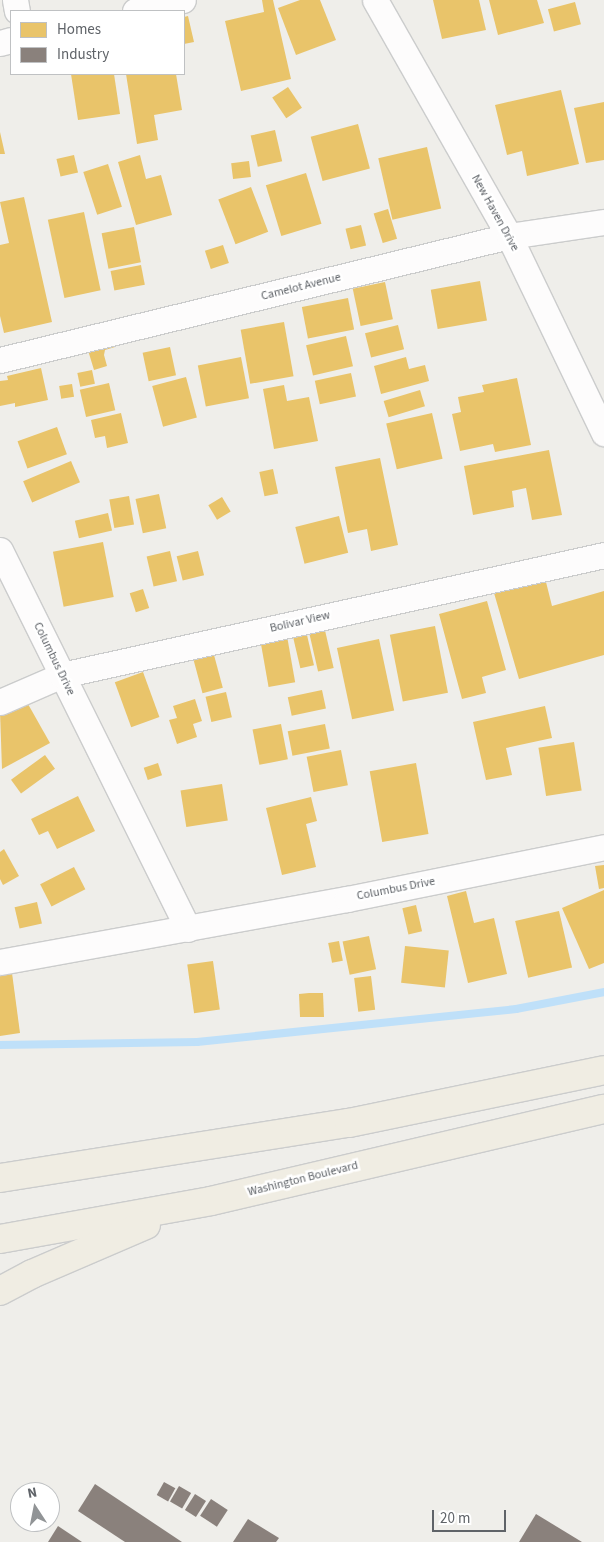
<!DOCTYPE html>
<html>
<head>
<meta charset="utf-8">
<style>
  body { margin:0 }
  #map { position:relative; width:604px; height:1542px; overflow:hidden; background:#efeeea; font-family:"Source Sans 3",sans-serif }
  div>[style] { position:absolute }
  .homes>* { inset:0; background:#e9c46a; transform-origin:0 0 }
  .industry>* { inset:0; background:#8a817c; transform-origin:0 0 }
  .stream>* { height:8px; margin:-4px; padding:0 4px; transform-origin:4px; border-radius:4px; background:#bfe0f9 }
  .roads { filter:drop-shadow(1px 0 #cbcccc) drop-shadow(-1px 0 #cbcccc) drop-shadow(0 1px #cbcccc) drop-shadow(0 -1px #cbcccc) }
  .minor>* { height:25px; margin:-12.5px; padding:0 12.5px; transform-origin:12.5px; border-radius:12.5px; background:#fdfcfc }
  .highway>* { height:28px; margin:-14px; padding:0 14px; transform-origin:14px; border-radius:14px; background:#f0ede3 }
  span { translate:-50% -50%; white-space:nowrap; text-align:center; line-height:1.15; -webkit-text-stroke:5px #fff; paint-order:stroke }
  .street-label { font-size:12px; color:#5f6368 }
  .legend { position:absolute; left:10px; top:10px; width:175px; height:65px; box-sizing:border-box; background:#fff; border:1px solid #bfc1c3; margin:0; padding:6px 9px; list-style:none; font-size:15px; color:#5f6368 }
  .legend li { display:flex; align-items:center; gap:10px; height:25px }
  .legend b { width:25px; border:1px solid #bfc1c3 }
  .north { position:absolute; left:10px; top:1482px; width:50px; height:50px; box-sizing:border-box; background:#fff; border:1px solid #bfc1c3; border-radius:50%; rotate:349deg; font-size:14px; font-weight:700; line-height:20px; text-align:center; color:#5f6368 }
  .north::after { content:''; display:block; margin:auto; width:18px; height:22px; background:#919496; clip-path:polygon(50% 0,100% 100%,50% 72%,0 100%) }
  .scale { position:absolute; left:432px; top:1510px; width:74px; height:22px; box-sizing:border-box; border:2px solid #5f6368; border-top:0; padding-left:6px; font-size:15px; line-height:18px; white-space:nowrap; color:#5f6368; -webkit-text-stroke:4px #fff; paint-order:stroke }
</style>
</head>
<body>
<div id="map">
  <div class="homes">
    <div style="clip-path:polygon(262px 0,273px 0,291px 79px,241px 91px,225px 21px,264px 12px)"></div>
    <div style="clip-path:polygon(300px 0,320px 0,336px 40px,296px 55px,278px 8px)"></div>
    <div style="clip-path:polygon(433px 0,479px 0,486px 30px,442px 39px)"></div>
    <div style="clip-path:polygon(489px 0,537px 0,544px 23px,498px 35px)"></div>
    <div style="left:575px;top:2px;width:23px;height:28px;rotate:75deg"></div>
    <div style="clip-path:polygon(188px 16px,194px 42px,184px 44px,184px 17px)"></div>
    <div style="clip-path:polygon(71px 74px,114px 74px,120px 114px,78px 120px)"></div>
    <div style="clip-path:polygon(126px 74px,176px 74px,182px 110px,154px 115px,158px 140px,137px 144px)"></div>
    <div style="left:288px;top:87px;width:25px;height:19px;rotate:56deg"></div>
    <div style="clip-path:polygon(561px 90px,579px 164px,527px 176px,522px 151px,507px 155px,495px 105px)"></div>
    <div style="clip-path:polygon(604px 102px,604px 160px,586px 163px,574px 108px)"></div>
    <div style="left:358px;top:124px;width:46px;height:49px;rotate:75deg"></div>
    <div style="left:275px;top:130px;width:32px;height:25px;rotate:77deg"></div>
    <div style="clip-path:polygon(0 132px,5px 154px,0 154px)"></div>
    <div style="left:427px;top:147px;width:63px;height:50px;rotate:77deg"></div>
    <div style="left:74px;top:155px;width:18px;height:18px;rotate:77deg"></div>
    <div style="clip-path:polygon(140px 155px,146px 179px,161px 175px,172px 215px,136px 225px,118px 162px)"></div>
    <div style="left:249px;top:161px;width:16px;height:18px;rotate:83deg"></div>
    <div style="left:108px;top:164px;width:45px;height:26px;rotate:72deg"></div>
    <div style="left:306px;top:173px;width:53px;height:42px;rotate:73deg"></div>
    <div style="left:251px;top:187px;width:48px;height:35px;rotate:69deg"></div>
    <div style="clip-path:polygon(24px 197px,52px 322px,4px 333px,0 316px,0 245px,9px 243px,0 202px)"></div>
    <div style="left:388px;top:209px;width:31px;height:15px;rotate:73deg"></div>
    <div style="left:84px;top:212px;width:80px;height:37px;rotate:78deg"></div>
    <div style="left:361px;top:225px;width:21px;height:16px;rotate:76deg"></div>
    <div style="left:134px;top:227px;width:36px;height:33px;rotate:79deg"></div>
    <div style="left:223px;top:245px;width:19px;height:19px;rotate:72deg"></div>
    <div style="left:141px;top:265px;width:20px;height:31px;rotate:79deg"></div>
    <div style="left:480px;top:281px;width:40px;height:50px;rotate:80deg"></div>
    <div style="left:385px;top:282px;width:38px;height:33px;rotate:78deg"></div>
    <div style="left:348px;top:298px;width:32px;height:47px;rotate:79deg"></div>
    <div style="left:284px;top:322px;width:55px;height:44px;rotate:80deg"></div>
    <div style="left:398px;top:325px;width:25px;height:34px;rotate:76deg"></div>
    <div style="left:346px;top:336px;width:31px;height:41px;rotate:77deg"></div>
    <div style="clip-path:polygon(113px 339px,115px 347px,105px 350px,104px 355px,107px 366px,94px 370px,87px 347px)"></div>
    <div style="left:170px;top:347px;width:29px;height:28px;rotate:78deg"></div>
    <div style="left:241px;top:357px;width:42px;height:44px;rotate:79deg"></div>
    <div style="clip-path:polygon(406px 357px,409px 369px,425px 365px,429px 381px,381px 394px,374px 366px)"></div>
    <div style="clip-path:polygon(41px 368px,48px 400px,15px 407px,15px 403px,0 406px,0 381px,8px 380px,7px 376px)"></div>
    <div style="left:92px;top:370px;width:14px;height:15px;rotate:78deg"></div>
    <div style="left:351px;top:373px;width:24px;height:37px;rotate:78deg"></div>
    <div style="left:186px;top:377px;width:42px;height:35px;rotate:75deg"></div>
    <div style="clip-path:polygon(517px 378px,531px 445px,495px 452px,493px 444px,460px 451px,452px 414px,461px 412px,458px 397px,484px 392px,482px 385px)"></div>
    <div style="left:109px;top:383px;width:28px;height:30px;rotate:77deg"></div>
    <div style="left:72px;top:384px;width:13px;height:13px;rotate:81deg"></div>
    <div style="clip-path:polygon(284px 385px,287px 401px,309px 397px,318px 441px,274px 449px,263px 389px)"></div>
    <div style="left:420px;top:390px;width:17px;height:38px;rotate:73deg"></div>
    <div style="clip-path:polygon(121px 413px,128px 443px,107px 448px,105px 436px,95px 438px,91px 420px)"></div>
    <div style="left:432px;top:413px;width:47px;height:47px;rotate:77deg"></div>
    <div style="left:57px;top:427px;width:29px;height:42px;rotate:70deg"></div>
    <div style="clip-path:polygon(549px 450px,562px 515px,532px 520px,526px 488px,512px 491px,514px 507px,473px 515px,464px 466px)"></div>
    <div style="clip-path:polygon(380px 458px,398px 545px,371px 551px,367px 529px,348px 533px,335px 467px)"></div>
    <div style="left:71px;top:461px;width:23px;height:52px;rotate:67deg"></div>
    <div style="left:273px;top:469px;width:25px;height:14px;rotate:78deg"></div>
    <div style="left:159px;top:494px;width:35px;height:24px;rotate:78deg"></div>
    <div style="left:129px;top:496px;width:29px;height:20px;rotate:80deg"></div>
    <div style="left:222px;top:497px;width:17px;height:16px;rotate:59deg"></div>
    <div style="left:108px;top:513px;width:18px;height:34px;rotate:77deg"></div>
    <div style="left:339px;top:516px;width:38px;height:45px;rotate:76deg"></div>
    <div style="left:103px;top:542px;width:56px;height:51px;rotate:79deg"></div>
    <div style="left:170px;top:551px;width:31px;height:24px;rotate:77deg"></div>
    <div style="left:198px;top:551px;width:25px;height:22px;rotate:76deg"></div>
    <div style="clip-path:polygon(545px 578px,552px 606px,604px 591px,604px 655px,519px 679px,494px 593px)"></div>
    <div style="left:143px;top:589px;width:20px;height:14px;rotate:72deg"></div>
    <div style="clip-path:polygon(487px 601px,506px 670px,482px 677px,486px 693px,462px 699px,439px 614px)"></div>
    <div style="left:324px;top:626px;width:43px;height:16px;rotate:77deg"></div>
    <div style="left:435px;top:626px;width:68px;height:46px;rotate:79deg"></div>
    <div style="left:307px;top:635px;width:31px;height:14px;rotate:77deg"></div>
    <div style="left:287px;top:636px;width:47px;height:27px;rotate:80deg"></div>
    <div style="left:379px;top:639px;width:73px;height:43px;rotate:78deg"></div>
    <div style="left:214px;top:655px;width:34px;height:21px;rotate:75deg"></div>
    <div style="left:143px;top:672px;width:48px;height:30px;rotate:70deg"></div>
    <div style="left:322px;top:690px;width:19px;height:35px;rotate:78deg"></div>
    <div style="left:226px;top:692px;width:26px;height:21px;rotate:77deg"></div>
    <div style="clip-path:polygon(24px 697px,50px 743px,2px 769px,0 711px)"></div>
    <div style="clip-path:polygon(195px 699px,202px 721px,193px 724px,197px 737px,177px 744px,169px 720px,177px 718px,173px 706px)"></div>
    <div style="clip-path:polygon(545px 706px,552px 738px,506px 748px,512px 775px,486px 780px,473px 722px)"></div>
    <div style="left:281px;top:724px;width:36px;height:29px;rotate:79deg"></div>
    <div style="left:325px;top:724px;width:25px;height:38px;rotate:79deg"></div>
    <div style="left:574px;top:742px;width:49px;height:36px;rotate:81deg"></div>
    <div style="left:341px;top:750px;width:36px;height:35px;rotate:79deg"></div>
    <div style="left:45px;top:755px;width:17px;height:42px;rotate:54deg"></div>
    <div style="left:158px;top:763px;width:13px;height:15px;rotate:72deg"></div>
    <div style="left:416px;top:763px;width:72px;height:47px;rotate:80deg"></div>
    <div style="left:222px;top:784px;width:37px;height:42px;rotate:81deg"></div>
    <div style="clip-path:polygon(78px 796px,95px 831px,57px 849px,48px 831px,39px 835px,31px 819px)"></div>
    <div style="clip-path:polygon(311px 797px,317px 821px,306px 824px,316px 867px,282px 875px,266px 808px)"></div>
    <div style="clip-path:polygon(4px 849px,19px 876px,3px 885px,0 879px,0 852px)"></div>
    <div style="clip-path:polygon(604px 865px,604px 888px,599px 889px,595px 866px)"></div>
    <div style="left:74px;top:867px;width:25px;height:38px;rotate:63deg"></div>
    <div style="clip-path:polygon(604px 890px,604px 963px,589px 969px,562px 908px)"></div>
    <div style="clip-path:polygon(466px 891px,474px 923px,494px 918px,507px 974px,468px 983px,447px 896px)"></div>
    <div style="left:37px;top:902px;width:22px;height:23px;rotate:77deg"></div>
    <div style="left:416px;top:905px;width:27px;height:14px;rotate:77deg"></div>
    <div style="left:559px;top:911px;width:58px;height:45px;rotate:77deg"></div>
    <div style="left:369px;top:936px;width:34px;height:27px;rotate:78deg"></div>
    <div style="left:339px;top:941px;width:20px;height:11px;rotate:79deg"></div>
    <div style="left:405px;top:946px;width:44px;height:37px;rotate:6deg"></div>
    <div style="left:213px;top:961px;width:49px;height:26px;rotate:82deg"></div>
    <div style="clip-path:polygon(12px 973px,20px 1033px,0 1036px,0 975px)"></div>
    <div style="left:371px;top:976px;width:34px;height:17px;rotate:83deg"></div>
    <div style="clip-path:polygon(309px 993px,323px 993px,324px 1017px,300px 1017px,299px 994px)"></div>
  </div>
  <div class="industry">
    <div style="left:164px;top:1482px;width:13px;height:15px;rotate:29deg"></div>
    <div style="clip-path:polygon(95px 1484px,182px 1542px,125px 1542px,78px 1511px)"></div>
    <div style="left:179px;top:1486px;width:14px;height:18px;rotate:30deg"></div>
    <div style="left:195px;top:1494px;width:13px;height:19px;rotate:32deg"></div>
    <div style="left:211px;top:1499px;width:20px;height:20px;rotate:33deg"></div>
    <div style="clip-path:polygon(536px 1514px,582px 1542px,519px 1542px)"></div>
    <div style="clip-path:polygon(248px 1519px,279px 1538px,276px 1542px,233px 1542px)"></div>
    <div style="clip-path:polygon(58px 1526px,82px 1542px,48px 1542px)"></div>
  </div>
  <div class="stream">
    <div style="left:0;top:1045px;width:197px;rotate:-0.9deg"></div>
    <div style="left:197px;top:1042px;width:321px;rotate:-5.9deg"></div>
    <div style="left:516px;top:1009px;width:90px;rotate:-10.9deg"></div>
  </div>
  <div class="roads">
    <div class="minor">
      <div style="left:15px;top:0;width:11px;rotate:80deg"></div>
      <div style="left:375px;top:0;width:271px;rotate:60.4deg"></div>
      <div style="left:509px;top:236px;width:219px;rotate:64.3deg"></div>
      <div style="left:135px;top:11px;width:49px;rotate:-12.9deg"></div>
      <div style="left:0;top:43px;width:11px;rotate:-15deg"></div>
      <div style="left:0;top:360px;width:524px;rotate:-13.69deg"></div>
      <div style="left:509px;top:236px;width:96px;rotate:-8.4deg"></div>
      <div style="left:0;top:550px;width:423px;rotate:63.6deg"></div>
      <div style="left:0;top:702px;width:68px;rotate:-23.5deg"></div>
      <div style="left:62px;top:675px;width:555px;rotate:-12.48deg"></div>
      <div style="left:0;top:962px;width:353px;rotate:-10.3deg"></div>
      <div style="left:347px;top:899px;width:262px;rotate:-11.4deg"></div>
    </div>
    <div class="highway">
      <div style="left:0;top:1178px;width:353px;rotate:-9deg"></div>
      <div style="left:349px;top:1123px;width:260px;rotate:-11.7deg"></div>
      <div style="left:0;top:1239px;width:214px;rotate:-10.2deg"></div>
      <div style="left:211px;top:1201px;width:404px;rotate:-13.2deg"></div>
      <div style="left:0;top:1291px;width:36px;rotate:-28deg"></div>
      <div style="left:32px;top:1274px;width:124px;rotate:-23.3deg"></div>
    </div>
  </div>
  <div class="street-label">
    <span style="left:495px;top:213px;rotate:61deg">New Haven Drive</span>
    <span style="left:301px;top:287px;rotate:-14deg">Camelot Avenue</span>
    <span style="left:300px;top:622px;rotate:-13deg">Bolivar View</span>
    <span style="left:54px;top:659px;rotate:64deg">Columbus Drive</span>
    <span style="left:396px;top:889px;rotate:-11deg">Columbus Drive</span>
    <span style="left:303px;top:1179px;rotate:-14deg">Washington Boulevard</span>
  </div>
  <ul class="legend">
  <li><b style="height:14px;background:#e9c46a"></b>Homes</li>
  <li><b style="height:14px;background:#8a817c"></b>Industry</li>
  </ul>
  <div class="north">N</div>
  <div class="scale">20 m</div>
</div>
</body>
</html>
